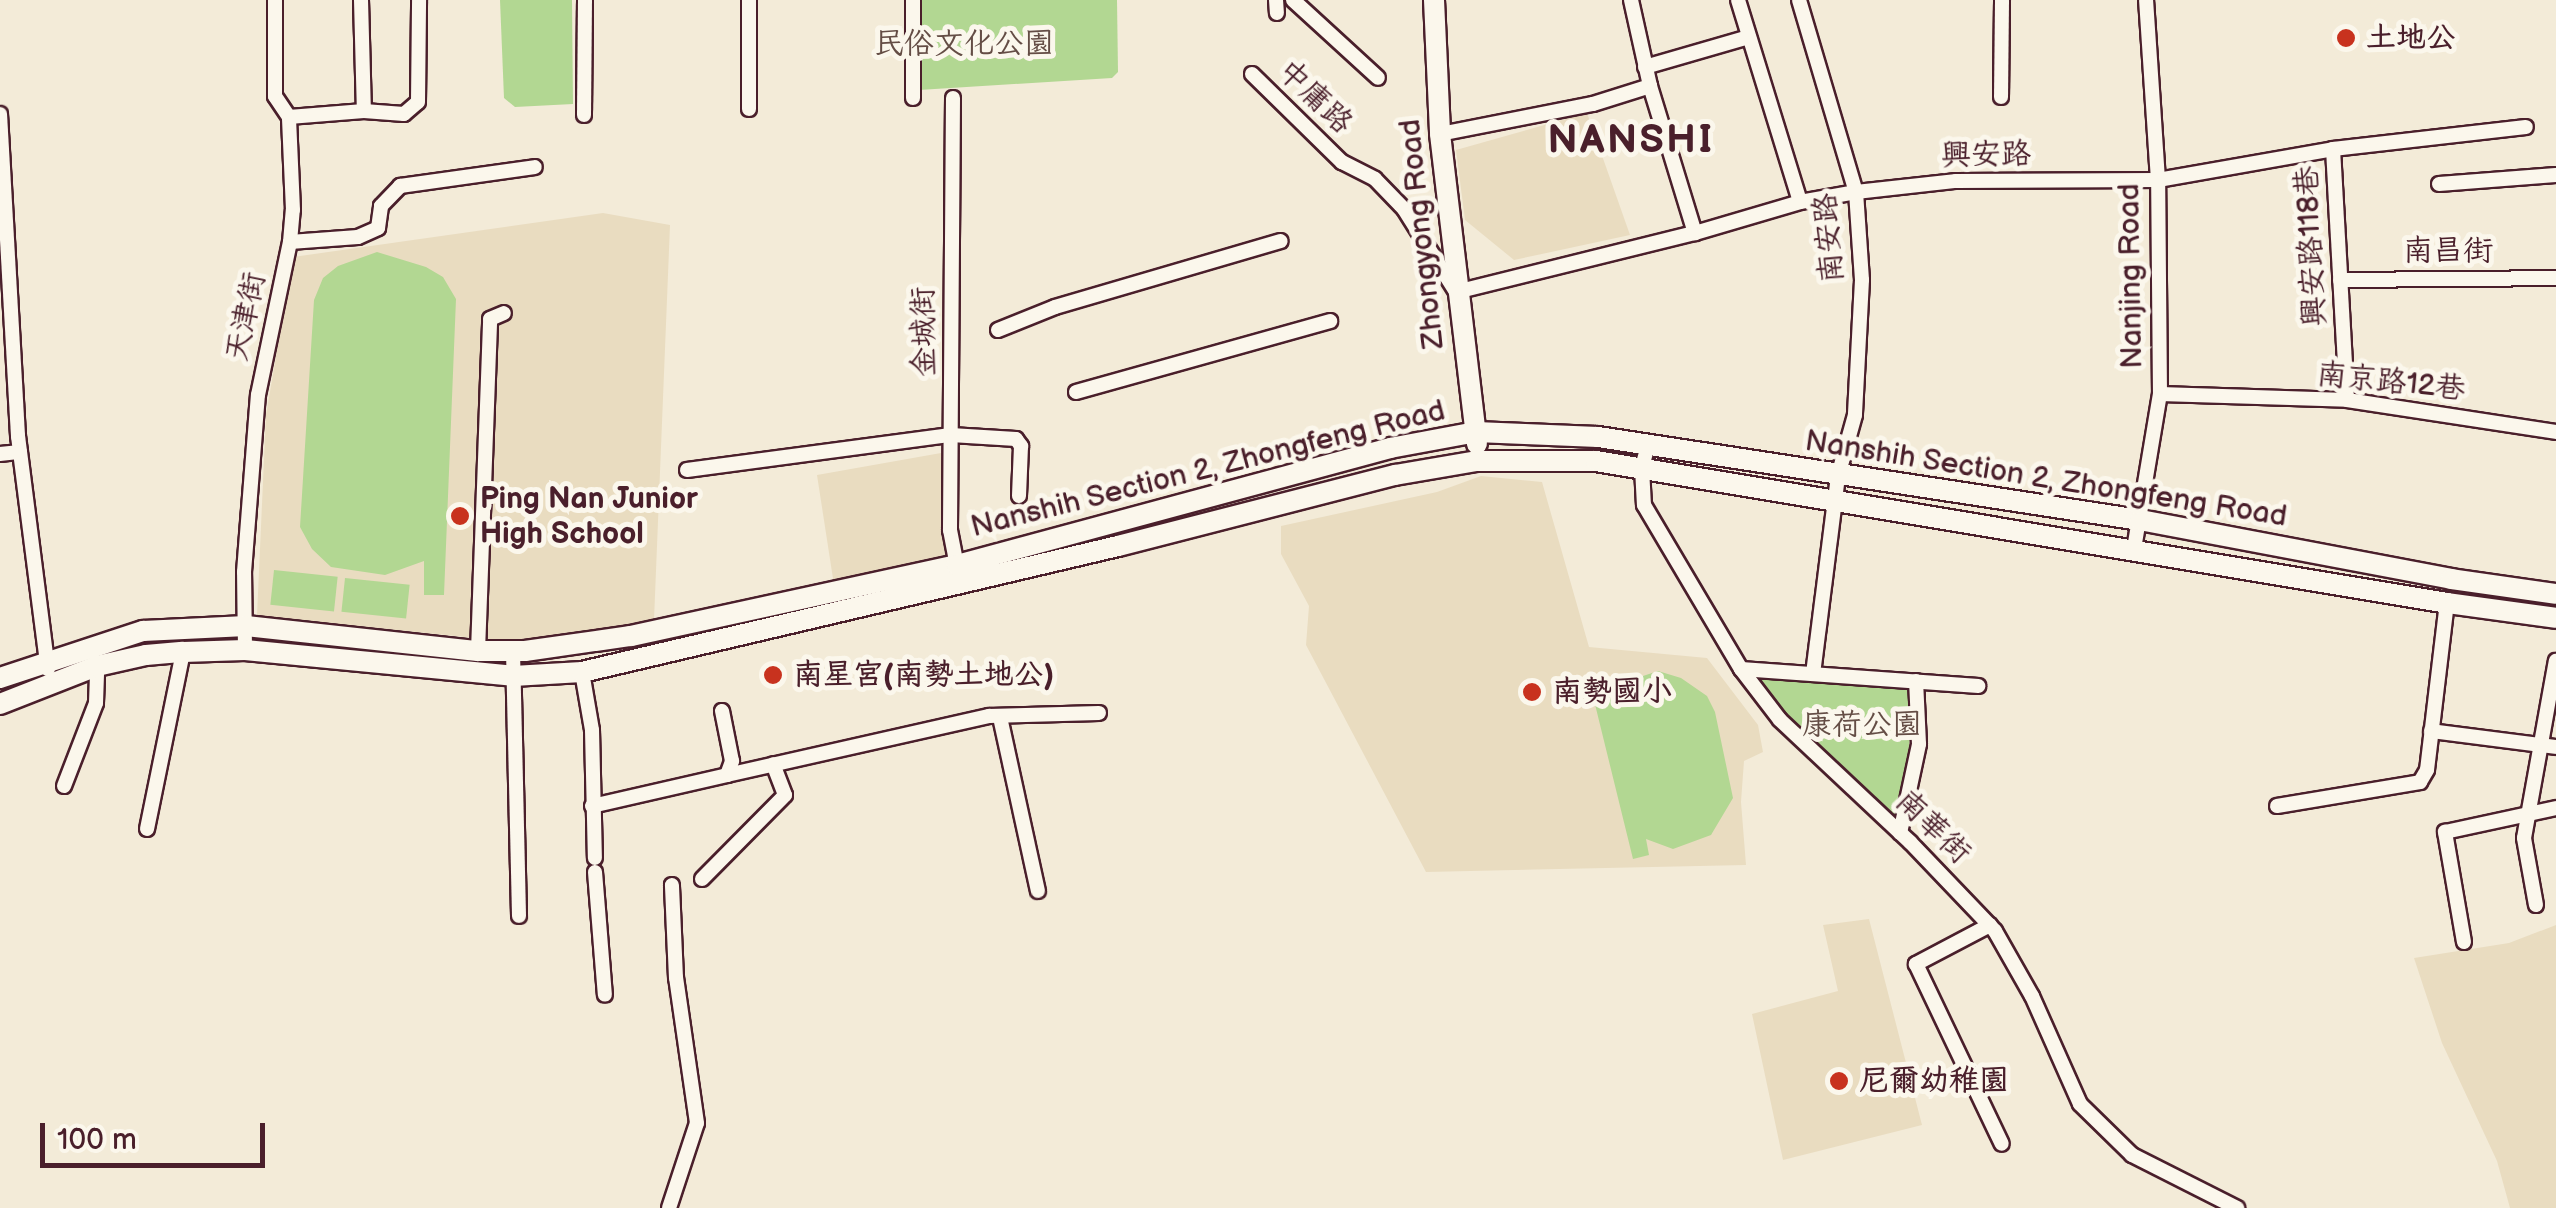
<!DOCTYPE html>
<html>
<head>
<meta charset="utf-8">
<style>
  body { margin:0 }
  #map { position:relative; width:2556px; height:1208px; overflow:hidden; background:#f3ebd8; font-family:"Balsamiq Sans","LXGW WenKai TC",sans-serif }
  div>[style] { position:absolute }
  .built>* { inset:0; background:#e9dcc0 }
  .green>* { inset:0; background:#b2d792; transform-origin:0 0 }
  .roads { filter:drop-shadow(2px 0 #4a1f2b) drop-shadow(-2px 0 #4a1f2b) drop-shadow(0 2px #4a1f2b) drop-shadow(0 -2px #4a1f2b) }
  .street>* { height:14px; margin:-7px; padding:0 7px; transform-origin:7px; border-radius:7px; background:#fbf7ec }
  .secondary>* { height:20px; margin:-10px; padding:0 10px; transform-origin:10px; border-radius:10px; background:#fbf7ec }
  .dots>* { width:28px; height:28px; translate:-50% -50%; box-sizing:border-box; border:5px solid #fbf7ec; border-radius:50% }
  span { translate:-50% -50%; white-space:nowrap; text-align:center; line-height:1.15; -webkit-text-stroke:10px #fbf7ec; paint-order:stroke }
  .poi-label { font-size:30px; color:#4a1f2b; font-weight:700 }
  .left { translate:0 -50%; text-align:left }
  .park-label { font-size:30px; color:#644d45 }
  .street-label { font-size:30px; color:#4a1f2b }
  .district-label { font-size:40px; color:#4a1f2b; font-weight:700; letter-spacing:2.5px }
  .scale { position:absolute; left:40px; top:1123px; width:225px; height:45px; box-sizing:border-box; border:5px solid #4a1f2b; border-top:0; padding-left:12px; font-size:30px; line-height:35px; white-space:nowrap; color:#4a1f2b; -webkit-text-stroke:8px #fbf7ec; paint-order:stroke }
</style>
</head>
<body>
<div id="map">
  <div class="built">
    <div style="clip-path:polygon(1587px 113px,1630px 235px,1514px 260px,1465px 220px,1456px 150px)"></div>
    <div style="clip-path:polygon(603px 213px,670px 225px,654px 620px,525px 643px,257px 616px,266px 415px,293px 257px)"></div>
    <div style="clip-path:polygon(941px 453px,948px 559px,834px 585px,817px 475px)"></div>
    <div style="clip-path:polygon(1481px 476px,1542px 482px,1589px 647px,1707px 658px,1758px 725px,1763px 752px,1744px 761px,1741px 802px,1746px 865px,1426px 872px,1306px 645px,1309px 606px,1281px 554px,1281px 526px,1437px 492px)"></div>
    <div style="clip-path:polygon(1869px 919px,1922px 1125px,1783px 1160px,1752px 1014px,1838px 991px,1823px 925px)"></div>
    <div style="clip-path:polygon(2556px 925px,2556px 1208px,2510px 1208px,2497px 1161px,2442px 1043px,2414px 958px,2509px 943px)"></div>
  </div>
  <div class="green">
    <div style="clip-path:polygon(500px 0,572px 0,573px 104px,515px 107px,504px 98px)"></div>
    <div style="clip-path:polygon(919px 0,1117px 0,1118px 72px,1112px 78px,919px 90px)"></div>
    <div style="clip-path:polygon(377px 252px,426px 267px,443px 277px,456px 299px,444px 595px,424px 595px,424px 561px,385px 575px,331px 567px,312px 549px,300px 527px,314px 300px,323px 278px,338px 266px)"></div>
    <div style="left:274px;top:570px;width:64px;height:35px;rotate:6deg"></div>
    <div style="left:345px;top:578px;width:65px;height:34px;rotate:6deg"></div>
    <div style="clip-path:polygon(1741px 669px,1916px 681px,1900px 833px)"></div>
    <div style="clip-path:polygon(1658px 671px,1681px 678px,1707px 696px,1715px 712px,1733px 798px,1711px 835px,1673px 849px,1646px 839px,1649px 855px,1633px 859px,1590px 684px,1607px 681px,1611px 700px,1628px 681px)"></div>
  </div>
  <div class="roads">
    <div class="street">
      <div style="left:361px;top:0;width:111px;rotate:88.5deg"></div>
      <div style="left:913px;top:0;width:98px;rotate:90deg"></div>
      <div style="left:1276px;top:0;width:13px;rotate:86deg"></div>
      <div style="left:1293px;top:0;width:115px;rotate:42.5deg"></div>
      <div style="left:1631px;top:0;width:88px;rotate:77.5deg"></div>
      <div style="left:1650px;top:86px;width:154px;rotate:73deg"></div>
      <div style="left:1738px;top:0;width:211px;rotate:72.9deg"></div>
      <div style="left:1799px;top:0;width:200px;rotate:73.5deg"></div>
      <div style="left:1856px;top:192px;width:88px;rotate:86.1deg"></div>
      <div style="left:1862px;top:280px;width:135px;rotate:93deg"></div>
      <div style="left:1855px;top:415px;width:63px;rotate:105.6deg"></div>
      <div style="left:1838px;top:476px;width:199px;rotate:97.2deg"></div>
      <div style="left:1645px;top:67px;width:108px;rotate:-16.1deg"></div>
      <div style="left:1252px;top:74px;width:126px;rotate:44.4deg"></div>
      <div style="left:1342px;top:162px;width:37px;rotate:27deg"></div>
      <div style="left:1375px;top:179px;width:42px;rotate:46deg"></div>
      <div style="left:1404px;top:209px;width:98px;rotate:57.9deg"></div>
      <div style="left:1456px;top:292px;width:246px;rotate:-13.9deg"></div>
      <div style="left:1695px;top:233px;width:109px;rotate:-16.4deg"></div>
      <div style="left:1800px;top:202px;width:57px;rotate:-10.1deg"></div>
      <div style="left:1856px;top:192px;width:101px;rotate:-6.3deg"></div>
      <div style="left:1956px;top:181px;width:202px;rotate:-0.3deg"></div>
      <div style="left:2158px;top:180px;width:178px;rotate:-10deg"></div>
      <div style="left:2333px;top:149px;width:194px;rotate:-6.5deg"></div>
      <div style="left:2001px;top:97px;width:97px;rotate:-89.4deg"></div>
      <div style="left:953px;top:98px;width:432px;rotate:90.4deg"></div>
      <div style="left:950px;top:530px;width:36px;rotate:79deg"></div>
      <div style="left:749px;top:109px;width:109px;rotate:-90deg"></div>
      <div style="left:0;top:114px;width:323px;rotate:86.8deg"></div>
      <div style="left:18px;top:436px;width:235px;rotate:82.7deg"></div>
      <div style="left:584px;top:115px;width:115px;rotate:-89.5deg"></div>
      <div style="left:289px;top:117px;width:75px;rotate:-4.6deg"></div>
      <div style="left:364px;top:111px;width:40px;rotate:4.3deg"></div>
      <div style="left:404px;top:114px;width:18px;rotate:-41deg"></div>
      <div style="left:418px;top:102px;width:102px;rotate:-89.4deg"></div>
      <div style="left:1440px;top:134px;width:156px;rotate:-11.1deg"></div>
      <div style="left:1593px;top:104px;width:60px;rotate:-17.5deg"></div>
      <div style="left:2333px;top:149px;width:251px;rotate:86.8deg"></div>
      <div style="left:2439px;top:184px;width:117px;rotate:-4.4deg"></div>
      <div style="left:290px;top:242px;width:68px;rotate:-4.2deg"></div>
      <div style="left:358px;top:237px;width:22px;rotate:-24deg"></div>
      <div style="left:378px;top:228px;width:22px;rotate:-82deg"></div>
      <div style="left:381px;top:206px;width:28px;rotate:-46deg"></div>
      <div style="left:400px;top:186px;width:136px;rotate:-8deg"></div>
      <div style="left:2340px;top:280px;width:216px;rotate:-0.5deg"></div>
      <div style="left:998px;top:330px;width:61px;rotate:-22deg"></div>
      <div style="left:1055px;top:307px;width:235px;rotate:-16.3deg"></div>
      <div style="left:1076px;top:392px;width:264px;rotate:-15.6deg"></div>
      <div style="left:2160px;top:394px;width:187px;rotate:1.8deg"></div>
      <div style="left:2347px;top:400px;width:211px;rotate:8.7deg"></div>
      <div style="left:1648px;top:445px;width:24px;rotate:105deg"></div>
      <div style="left:1642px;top:468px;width:37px;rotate:87deg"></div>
      <div style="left:1644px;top:505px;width:191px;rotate:59.4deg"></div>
      <div style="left:1741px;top:669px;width:64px;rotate:52.6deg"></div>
      <div style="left:1780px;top:720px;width:178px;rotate:43.2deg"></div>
      <div style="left:1910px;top:842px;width:123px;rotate:46.3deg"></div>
      <div style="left:1995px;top:931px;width:75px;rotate:60.4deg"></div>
      <div style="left:2032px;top:996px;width:118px;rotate:66deg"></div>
      <div style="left:2080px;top:1104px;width:73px;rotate:44.4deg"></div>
      <div style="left:2132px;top:1155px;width:118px;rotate:26.8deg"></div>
      <div style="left:0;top:454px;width:20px;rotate:-6deg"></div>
      <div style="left:687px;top:470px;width:266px;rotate:-7.6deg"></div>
      <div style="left:951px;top:435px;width:65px;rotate:3.5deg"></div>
      <div style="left:1016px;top:439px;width:9px;rotate:54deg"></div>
      <div style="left:1021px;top:446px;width:50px;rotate:92.3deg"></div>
      <div style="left:2134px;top:549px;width:157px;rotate:-80.5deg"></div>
      <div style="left:2160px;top:394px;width:214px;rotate:-90.5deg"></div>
      <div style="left:2158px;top:180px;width:180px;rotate:-93.8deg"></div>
      <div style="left:245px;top:650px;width:78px;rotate:-90.7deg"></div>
      <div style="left:244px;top:572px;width:178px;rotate:-85.5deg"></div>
      <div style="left:258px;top:395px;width:156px;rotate:-78.2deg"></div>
      <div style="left:290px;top:242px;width:32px;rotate:-85deg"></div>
      <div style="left:293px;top:210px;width:93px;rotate:-92.5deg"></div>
      <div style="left:289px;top:117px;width:25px;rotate:-124deg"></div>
      <div style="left:275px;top:96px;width:96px;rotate:-90deg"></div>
      <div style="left:478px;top:651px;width:332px;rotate:-87.9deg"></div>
      <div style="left:490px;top:319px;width:15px;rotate:-23deg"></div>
      <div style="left:513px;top:651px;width:265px;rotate:88.7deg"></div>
      <div style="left:1741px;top:669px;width:238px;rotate:4.1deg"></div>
      <div style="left:582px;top:672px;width:59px;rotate:80.2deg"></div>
      <div style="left:592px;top:730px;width:128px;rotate:88.7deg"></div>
      <div style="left:1000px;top:717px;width:178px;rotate:77.7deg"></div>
      <div style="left:2431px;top:731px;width:126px;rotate:7.3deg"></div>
      <div style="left:727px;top:775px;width:269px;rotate:-12.7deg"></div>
      <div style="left:989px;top:716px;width:110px;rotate:-1.6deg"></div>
      <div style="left:64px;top:786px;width:89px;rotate:-68.9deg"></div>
      <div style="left:96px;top:703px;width:37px;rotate:-88deg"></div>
      <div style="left:592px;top:806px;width:139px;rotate:-12.9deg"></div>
      <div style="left:727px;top:775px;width:15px;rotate:-70deg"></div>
      <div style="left:732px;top:761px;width:51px;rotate:-101.3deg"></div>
      <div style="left:2277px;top:806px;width:145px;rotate:-9.5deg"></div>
      <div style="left:2420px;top:782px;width:14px;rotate:-60deg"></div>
      <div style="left:2427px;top:770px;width:168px;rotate:-83.2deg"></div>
      <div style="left:147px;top:829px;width:181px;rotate:-78.5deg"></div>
      <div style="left:1900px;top:833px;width:91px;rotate:-77.9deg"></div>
      <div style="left:1919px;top:744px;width:63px;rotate:-92.7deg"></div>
      <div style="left:595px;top:872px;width:123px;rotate:85.4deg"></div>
      <div style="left:702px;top:879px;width:118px;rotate:-45.3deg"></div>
      <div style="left:785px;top:795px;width:33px;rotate:-111deg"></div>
      <div style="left:2536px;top:905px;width:68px;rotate:-100.2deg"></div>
      <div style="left:2524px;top:838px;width:180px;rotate:-79.8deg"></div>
      <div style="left:1990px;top:925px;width:84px;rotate:152.2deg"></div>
      <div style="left:1916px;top:964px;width:199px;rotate:64.5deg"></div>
      <div style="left:2464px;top:942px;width:112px;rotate:-99.8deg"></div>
      <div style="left:2445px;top:832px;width:114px;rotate:-12.2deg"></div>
      <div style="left:669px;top:1208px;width:89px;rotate:-71.8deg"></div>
      <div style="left:697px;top:1123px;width:147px;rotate:-98.2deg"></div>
      <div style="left:676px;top:978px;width:93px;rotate:-92.5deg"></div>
    </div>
    <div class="secondary">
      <div style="left:1434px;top:0;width:134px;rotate:87.4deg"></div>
      <div style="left:1440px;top:134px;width:312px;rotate:83.2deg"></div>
      <div style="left:0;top:678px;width:151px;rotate:-18.2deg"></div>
      <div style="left:143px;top:631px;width:103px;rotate:-2.8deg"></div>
      <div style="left:246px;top:626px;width:233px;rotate:6.2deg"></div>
      <div style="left:478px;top:651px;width:47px"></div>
      <div style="left:525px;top:651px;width:107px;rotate:-8.1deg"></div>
      <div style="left:631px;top:636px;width:334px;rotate:-12.3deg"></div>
      <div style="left:957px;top:565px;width:449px;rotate:-15.1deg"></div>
      <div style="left:1390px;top:448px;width:87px;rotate:-10.5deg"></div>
      <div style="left:1476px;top:432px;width:122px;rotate:2.3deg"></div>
      <div style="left:1598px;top:437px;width:548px;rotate:8.71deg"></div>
      <div style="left:2140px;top:520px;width:317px;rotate:10.7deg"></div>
      <div style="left:2451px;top:579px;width:106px;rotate:8.1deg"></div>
      <div style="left:0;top:704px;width:104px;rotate:-21.4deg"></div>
      <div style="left:97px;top:666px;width:50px;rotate:-12.7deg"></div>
      <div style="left:146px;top:655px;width:37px;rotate:-5deg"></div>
      <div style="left:183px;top:652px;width:62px;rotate:-1.8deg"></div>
      <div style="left:245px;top:650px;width:269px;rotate:5.5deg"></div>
      <div style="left:513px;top:676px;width:69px;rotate:-3.3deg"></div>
      <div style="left:582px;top:672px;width:551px;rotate:-13.23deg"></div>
      <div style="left:1118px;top:546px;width:286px;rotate:-14.4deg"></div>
      <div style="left:1395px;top:475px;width:83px;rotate:-9.7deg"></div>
      <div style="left:1477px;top:461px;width:119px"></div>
      <div style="left:1596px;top:461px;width:863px;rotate:9.47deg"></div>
      <div style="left:2447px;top:603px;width:110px;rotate:7.8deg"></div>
    </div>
  </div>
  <div class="dots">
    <div style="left:2346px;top:38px;background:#c8321e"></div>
    <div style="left:460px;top:516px;background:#c8321e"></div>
    <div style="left:773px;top:675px;background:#c8321e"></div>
    <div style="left:1532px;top:692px;background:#c8321e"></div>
    <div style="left:1839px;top:1081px;background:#c8321e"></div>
  </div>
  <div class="poi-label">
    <span class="left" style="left:2366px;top:38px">土地公</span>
    <span class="left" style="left:480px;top:516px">Ping Nan Junior<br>High School</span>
    <span class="left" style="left:793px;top:675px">南星宮(南勢土地公)</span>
    <span class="left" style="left:1552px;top:692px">南勢國小</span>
    <span class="left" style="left:1859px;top:1081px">尼爾幼稚園</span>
  </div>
  <div class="park-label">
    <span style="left:964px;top:44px">民俗文化公園</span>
    <span style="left:1862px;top:725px">康荷公園</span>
  </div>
  <div class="street-label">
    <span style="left:1315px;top:97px;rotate:44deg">中庸路</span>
    <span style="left:1986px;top:155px;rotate:-1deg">興安路</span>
    <span style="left:1422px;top:234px;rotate:-96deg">Zhongyong Road</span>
    <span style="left:1829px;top:238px;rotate:-95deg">南安路</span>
    <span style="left:2311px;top:246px;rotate:-93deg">興安路118巷</span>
    <span style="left:2448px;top:251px">南昌街</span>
    <span style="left:2131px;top:276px;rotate:-91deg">Nanjing Road</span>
    <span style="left:246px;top:317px;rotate:-78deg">天津街</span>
    <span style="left:924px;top:332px;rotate:-91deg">金城街</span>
    <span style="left:2391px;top:382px;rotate:6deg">南京路12巷</span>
    <span style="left:1208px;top:469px;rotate:-14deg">Nanshih Section 2, Zhongfeng Road</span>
    <span style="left:2046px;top:479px;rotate:9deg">Nanshih Section 2, Zhongfeng Road</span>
    <span style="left:1933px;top:827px;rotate:44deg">南華街</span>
  </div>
  <div class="district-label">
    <span style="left:1631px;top:140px">NANSHI</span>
  </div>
  <div class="scale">100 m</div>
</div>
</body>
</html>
